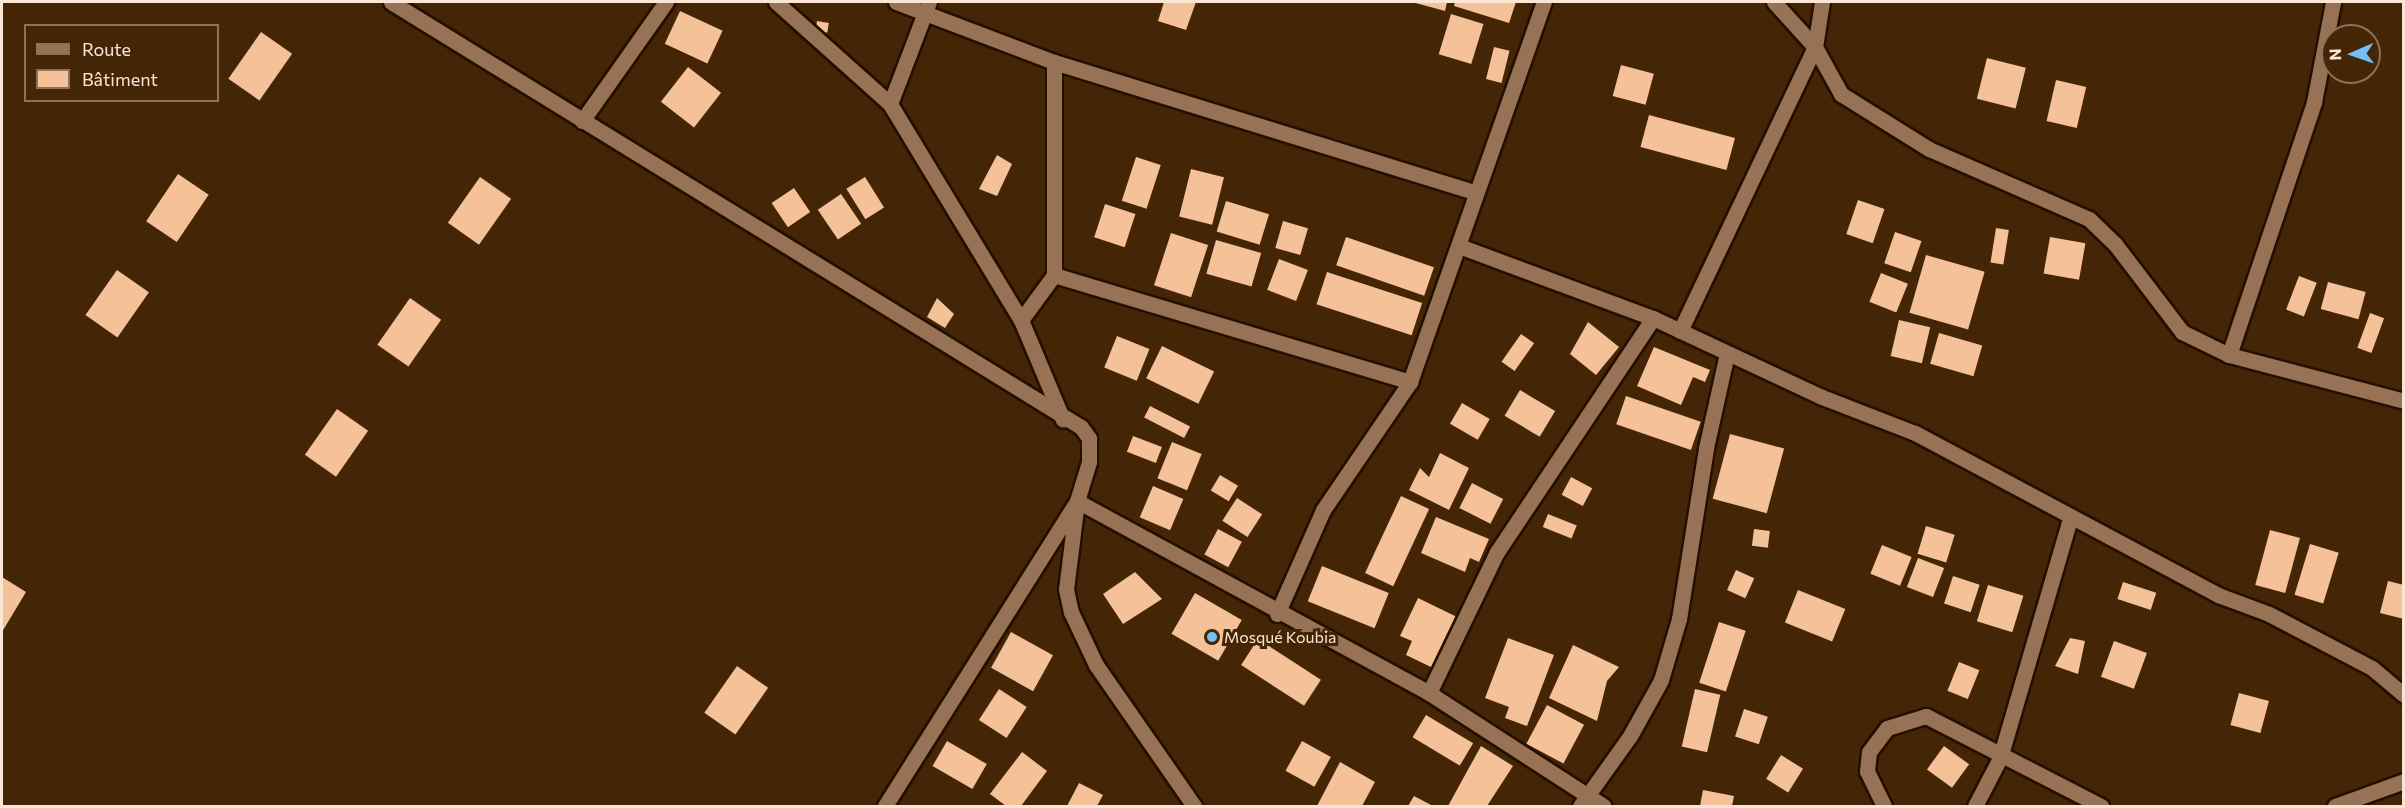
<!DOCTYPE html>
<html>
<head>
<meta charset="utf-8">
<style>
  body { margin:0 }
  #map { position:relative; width:2405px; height:808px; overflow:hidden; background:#442505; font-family:Commissioner,sans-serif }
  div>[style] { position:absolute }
  .building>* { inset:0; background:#f5c198; transform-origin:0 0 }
  .roads { filter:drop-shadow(2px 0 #250f00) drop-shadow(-2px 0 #250f00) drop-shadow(0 2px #250f00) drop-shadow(0 -2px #250f00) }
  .street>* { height:15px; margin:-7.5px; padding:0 7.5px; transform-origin:7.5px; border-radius:7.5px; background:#977254 }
  .dots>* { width:16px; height:16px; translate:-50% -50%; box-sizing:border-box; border:3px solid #442505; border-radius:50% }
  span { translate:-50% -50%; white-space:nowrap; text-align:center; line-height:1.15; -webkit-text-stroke:6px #442505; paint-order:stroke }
  .poi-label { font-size:16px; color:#fbe6d5 }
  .left { translate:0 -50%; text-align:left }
  .frame { position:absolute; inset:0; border:3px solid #fbe6d5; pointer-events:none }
  .legend { position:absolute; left:24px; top:24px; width:195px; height:78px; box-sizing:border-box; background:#442505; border:2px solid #8d7258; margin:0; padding:8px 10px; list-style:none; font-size:18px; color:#fbe6d5 }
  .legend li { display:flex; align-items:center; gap:12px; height:30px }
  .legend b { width:30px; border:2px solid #8d7258 }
  .north { position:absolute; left:2321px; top:24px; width:60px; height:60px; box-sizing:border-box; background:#442505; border:2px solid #8d7258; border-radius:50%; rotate:268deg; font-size:16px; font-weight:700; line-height:24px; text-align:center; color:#fbe6d5 }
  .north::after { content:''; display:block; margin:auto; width:21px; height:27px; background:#74c0f6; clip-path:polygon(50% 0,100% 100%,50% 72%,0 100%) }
</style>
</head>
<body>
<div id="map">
  <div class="building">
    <div style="clip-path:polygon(1164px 2px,1196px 2px,1186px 30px,1158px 21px)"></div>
    <div style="clip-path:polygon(1412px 2px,1447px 2px,1445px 11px)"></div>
    <div style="clip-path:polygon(1455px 2px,1516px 2px,1509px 23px,1454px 6px)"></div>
    <div style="left:680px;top:11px;width:47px;height:36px;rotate:25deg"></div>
    <div style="left:1451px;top:14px;width:34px;height:42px;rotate:17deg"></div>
    <div style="left:817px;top:21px;width:12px;height:10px;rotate:9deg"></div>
    <div style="left:261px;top:32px;width:38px;height:57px;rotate:35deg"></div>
    <div style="left:1494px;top:47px;width:16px;height:33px;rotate:14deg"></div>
    <div style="left:1987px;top:58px;width:40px;height:42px;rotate:14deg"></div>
    <div style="left:1621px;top:65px;width:34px;height:32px;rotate:15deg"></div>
    <div style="left:688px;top:67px;width:42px;height:44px;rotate:38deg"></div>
    <div style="left:2056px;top:80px;width:31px;height:42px;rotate:13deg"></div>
    <div style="left:1649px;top:115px;width:89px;height:33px;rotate:15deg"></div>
    <div style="clip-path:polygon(997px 155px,1012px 164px,997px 196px,979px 189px)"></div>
    <div style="left:1136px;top:157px;width:26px;height:46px;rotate:18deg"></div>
    <div style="left:1191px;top:169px;width:34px;height:49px;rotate:14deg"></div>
    <div style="left:178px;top:174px;width:37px;height:57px;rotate:34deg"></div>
    <div style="left:480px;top:177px;width:38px;height:56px;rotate:35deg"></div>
    <div style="left:865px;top:177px;width:36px;height:22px;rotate:58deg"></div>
    <div style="left:794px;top:188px;width:29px;height:27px;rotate:56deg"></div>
    <div style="left:841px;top:194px;width:36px;height:28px;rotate:56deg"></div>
    <div style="left:1858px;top:200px;width:28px;height:36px;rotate:19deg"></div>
    <div style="left:1226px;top:201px;width:45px;height:32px;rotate:17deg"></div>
    <div style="left:1105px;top:204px;width:32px;height:35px;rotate:18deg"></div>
    <div style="left:1283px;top:221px;width:26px;height:28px;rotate:16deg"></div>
    <div style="left:1996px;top:228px;width:13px;height:35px;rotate:9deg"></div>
    <div style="left:1895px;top:232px;width:28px;height:33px;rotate:19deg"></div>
    <div style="left:1171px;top:233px;width:39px;height:55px;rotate:18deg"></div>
    <div style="left:1346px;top:237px;width:93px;height:30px;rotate:19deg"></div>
    <div style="left:2050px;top:237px;width:36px;height:37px;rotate:10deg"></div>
    <div style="left:1216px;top:240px;width:47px;height:35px;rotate:16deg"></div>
    <div style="left:1926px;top:255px;width:61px;height:60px;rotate:16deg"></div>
    <div style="left:1279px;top:259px;width:31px;height:33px;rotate:21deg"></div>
    <div style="left:117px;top:270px;width:39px;height:55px;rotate:35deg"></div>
    <div style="left:1327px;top:272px;width:100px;height:34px;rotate:18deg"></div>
    <div style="left:1881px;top:273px;width:29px;height:31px;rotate:22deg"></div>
    <div style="left:2299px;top:276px;width:19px;height:36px;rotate:21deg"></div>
    <div style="left:2328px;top:282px;width:39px;height:28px;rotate:15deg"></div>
    <div style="left:410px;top:298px;width:38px;height:57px;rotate:35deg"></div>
    <div style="clip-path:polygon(937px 298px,954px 314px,945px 328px,927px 317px)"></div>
    <div style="left:2370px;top:313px;width:15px;height:37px;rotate:20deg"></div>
    <div style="left:1899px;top:320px;width:32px;height:37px;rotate:13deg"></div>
    <div style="clip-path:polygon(1588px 322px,1619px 347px,1596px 375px,1570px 354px)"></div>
    <div style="left:1939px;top:333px;width:45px;height:32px;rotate:16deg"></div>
    <div style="left:1521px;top:334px;width:16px;height:34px;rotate:35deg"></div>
    <div style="left:1117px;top:336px;width:35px;height:34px;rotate:22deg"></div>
    <div style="left:1162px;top:346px;width:58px;height:36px;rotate:26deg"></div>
    <div style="clip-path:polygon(1654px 347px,1710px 370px,1705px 382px,1693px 377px,1681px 405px,1637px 386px)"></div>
    <div style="left:1520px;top:390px;width:41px;height:30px;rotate:31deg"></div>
    <div style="left:1626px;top:396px;width:79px;height:30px;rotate:19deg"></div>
    <div style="left:1462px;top:403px;width:32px;height:24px;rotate:30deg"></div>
    <div style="left:1150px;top:406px;width:45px;height:13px;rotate:27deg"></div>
    <div style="left:337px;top:409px;width:38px;height:56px;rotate:35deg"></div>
    <div style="left:1730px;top:434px;width:56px;height:67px;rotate:15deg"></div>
    <div style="left:1133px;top:436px;width:31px;height:17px;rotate:21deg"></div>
    <div style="left:1172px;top:442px;width:32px;height:39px;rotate:22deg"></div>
    <div style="clip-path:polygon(1440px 453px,1469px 468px,1449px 510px,1409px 490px,1420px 468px,1429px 477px)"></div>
    <div style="left:1220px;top:475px;width:21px;height:18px;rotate:31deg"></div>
    <div style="left:1571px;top:477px;width:24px;height:20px;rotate:28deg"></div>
    <div style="left:1472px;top:483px;width:35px;height:28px;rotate:27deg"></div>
    <div style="left:1153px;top:486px;width:33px;height:34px;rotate:23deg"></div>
    <div style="left:1401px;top:496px;width:31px;height:85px;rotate:25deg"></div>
    <div style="left:1237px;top:498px;width:30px;height:27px;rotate:33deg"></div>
    <div style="left:1548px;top:514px;width:31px;height:14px;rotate:22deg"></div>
    <div style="clip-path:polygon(1436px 517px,1489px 539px,1479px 562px,1470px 558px,1465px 572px,1421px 553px)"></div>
    <div style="left:1926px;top:526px;width:30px;height:29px;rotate:17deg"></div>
    <div style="left:1218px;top:529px;width:27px;height:29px;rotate:28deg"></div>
    <div style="left:1754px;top:529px;width:16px;height:17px;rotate:7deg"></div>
    <div style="left:2270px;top:530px;width:31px;height:57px;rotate:15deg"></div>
    <div style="left:2310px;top:544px;width:30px;height:53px;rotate:17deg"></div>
    <div style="left:1882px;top:545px;width:32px;height:31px;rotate:22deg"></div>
    <div style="left:1918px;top:558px;width:28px;height:31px;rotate:21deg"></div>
    <div style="left:1322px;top:566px;width:72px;height:38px;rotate:22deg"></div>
    <div style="left:1736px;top:570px;width:20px;height:22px;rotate:24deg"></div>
    <div style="clip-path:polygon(1135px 572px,1162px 599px,1123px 624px,1103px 594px)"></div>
    <div style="left:1953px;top:576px;width:28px;height:29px;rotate:18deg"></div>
    <div style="clip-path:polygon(2px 577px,26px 592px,2px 632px)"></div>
    <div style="clip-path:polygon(2388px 581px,2404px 585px,2404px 619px,2380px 613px)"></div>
    <div style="left:2123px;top:582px;width:35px;height:18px;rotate:18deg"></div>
    <div style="left:1988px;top:585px;width:37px;height:38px;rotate:17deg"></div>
    <div style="left:1798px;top:590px;width:51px;height:35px;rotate:22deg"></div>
    <div style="left:1195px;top:593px;width:54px;height:47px;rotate:30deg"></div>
    <div style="clip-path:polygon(1418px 598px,1457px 617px,1433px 668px,1406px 655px,1412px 641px,1400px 636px)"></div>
    <div style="left:1719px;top:622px;width:28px;height:64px;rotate:18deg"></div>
    <div style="left:1011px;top:632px;width:48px;height:41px;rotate:29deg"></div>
    <div style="clip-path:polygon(1508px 638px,1554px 655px,1527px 726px,1505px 718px,1509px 707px,1485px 698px)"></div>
    <div style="clip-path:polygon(2070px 638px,2085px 641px,2078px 674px,2055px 666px)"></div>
    <div style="left:1258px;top:639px;width:75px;height:31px;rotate:33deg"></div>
    <div style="left:2114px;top:641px;width:35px;height:38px;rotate:20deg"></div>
    <div style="clip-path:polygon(1573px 645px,1619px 667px,1607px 681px,1597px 721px,1549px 698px)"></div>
    <div style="left:1959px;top:662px;width:22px;height:31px;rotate:22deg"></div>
    <div style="left:737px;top:666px;width:38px;height:57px;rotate:35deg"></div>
    <div style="left:999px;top:689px;width:33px;height:37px;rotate:33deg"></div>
    <div style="left:1695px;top:689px;width:26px;height:59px;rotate:13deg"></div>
    <div style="left:2239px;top:693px;width:31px;height:33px;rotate:15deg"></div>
    <div style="left:1547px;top:705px;width:42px;height:44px;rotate:28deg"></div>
    <div style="left:1744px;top:709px;width:25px;height:29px;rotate:18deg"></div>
    <div style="left:1426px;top:715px;width:55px;height:26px;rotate:31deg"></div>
    <div style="left:947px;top:741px;width:46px;height:29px;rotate:30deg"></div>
    <div style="left:1302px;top:741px;width:33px;height:34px;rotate:29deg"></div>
    <div style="clip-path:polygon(1481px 746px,1513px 766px,1487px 806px,1448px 806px)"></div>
    <div style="left:1944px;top:746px;width:31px;height:29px;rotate:36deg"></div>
    <div style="clip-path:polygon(1022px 752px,1047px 771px,1021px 806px,1006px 806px,990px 794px)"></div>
    <div style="left:1781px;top:755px;width:26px;height:28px;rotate:32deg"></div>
    <div style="clip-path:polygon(1340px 762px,1375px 782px,1362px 806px,1317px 806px)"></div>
    <div style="clip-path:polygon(1079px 783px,1103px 795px,1097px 806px,1067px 806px)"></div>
    <div style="clip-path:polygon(1703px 790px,1734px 796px,1732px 806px,1700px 806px)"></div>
    <div style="clip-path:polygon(1414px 796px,1433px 806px,1408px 806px)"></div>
  </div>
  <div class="roads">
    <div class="street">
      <div style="left:391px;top:2px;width:810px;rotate:31.63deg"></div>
      <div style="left:1081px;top:427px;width:14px;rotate:54deg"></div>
      <div style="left:1089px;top:438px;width:24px;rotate:90deg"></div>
      <div style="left:1089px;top:462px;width:41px;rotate:107.1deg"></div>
      <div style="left:1077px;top:501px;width:89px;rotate:97.1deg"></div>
      <div style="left:1066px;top:589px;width:24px;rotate:78deg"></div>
      <div style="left:1071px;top:612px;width:59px;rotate:64.7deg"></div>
      <div style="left:1096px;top:665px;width:172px;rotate:55.2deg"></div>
      <div style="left:776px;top:2px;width:153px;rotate:41.8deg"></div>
      <div style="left:890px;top:104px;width:253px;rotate:58.8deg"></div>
      <div style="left:1021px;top:320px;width:108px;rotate:67.2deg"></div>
      <div style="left:896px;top:2px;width:169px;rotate:20.8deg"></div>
      <div style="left:1054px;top:62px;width:441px;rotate:17.2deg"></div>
      <div style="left:1774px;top:2px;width:61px;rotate:47.7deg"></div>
      <div style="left:1815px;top:47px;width:54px;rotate:61deg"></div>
      <div style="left:1841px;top:94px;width:104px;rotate:32deg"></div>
      <div style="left:1929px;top:149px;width:175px;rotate:23.6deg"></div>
      <div style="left:2089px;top:219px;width:36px;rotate:44deg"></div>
      <div style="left:2115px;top:244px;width:111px;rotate:52.7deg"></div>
      <div style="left:2182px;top:332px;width:52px;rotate:26.1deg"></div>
      <div style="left:2229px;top:355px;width:181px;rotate:14.7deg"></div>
      <div style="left:890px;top:104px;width:109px;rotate:-69.1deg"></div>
      <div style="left:582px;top:121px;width:146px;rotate:-54.8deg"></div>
      <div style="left:1459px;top:246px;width:207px;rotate:20.4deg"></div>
      <div style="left:1653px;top:318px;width:187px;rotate:25.1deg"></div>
      <div style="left:1822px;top:397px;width:100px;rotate:21.2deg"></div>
      <div style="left:1915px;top:433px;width:344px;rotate:28.1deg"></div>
      <div style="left:2218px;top:595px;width:54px;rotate:20.4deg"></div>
      <div style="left:2269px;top:614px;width:116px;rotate:27.7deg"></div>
      <div style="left:2372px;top:668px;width:42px;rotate:40.2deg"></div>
      <div style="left:1054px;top:275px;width:372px;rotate:16.7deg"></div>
      <div style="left:1021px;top:320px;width:56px;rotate:-53.7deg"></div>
      <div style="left:1054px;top:275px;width:213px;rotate:-90deg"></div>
      <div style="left:1680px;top:331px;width:314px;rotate:-64.6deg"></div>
      <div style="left:1815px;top:47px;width:46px;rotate:-81.2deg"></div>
      <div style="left:2229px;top:355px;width:267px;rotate:-71.4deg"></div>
      <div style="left:2314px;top:102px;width:102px;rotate:-79.2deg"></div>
      <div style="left:1077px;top:501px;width:401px;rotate:28.6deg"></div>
      <div style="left:1429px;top:693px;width:208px;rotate:32.9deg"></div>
      <div style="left:1277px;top:614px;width:114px;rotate:-66.1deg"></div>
      <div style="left:1323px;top:510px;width:155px;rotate:-55.8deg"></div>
      <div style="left:1410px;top:382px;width:403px;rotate:-70.6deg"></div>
      <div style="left:1429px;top:693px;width:157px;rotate:-64.3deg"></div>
      <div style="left:1497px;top:552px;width:281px;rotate:-56.3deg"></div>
      <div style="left:885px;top:806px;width:355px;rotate:-57.8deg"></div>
      <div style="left:1580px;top:806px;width:86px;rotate:-54.5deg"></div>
      <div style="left:1630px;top:736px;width:64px;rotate:-61deg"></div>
      <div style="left:1661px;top:680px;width:64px;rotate:-73.6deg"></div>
      <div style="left:1679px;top:619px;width:173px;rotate:-81deg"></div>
      <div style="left:1706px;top:448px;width:97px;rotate:-77.5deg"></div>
      <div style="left:1884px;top:806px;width:39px;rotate:-116deg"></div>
      <div style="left:1867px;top:771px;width:19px;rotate:-84deg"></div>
      <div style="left:1869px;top:752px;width:30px;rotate:-53deg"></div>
      <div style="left:1887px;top:728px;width:41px;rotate:-17.1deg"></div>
      <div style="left:1926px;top:716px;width:197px;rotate:27.2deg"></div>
      <div style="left:1975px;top:806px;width:54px;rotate:-62.5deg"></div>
      <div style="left:2000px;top:758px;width:249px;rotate:-73.7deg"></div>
      <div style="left:2335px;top:806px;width:73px;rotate:-19.9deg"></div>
    </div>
  </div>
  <div class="dots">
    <div style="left:1212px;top:637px;background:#74c0f6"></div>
  </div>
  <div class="poi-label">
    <span class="left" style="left:1224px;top:637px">Mosqué Koubia</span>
  </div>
  <div class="frame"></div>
  <ul class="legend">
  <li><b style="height:8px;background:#977254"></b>Route</li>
  <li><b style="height:16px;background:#f5c198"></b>Bâtiment</li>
  </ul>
  <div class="north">N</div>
</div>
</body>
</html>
